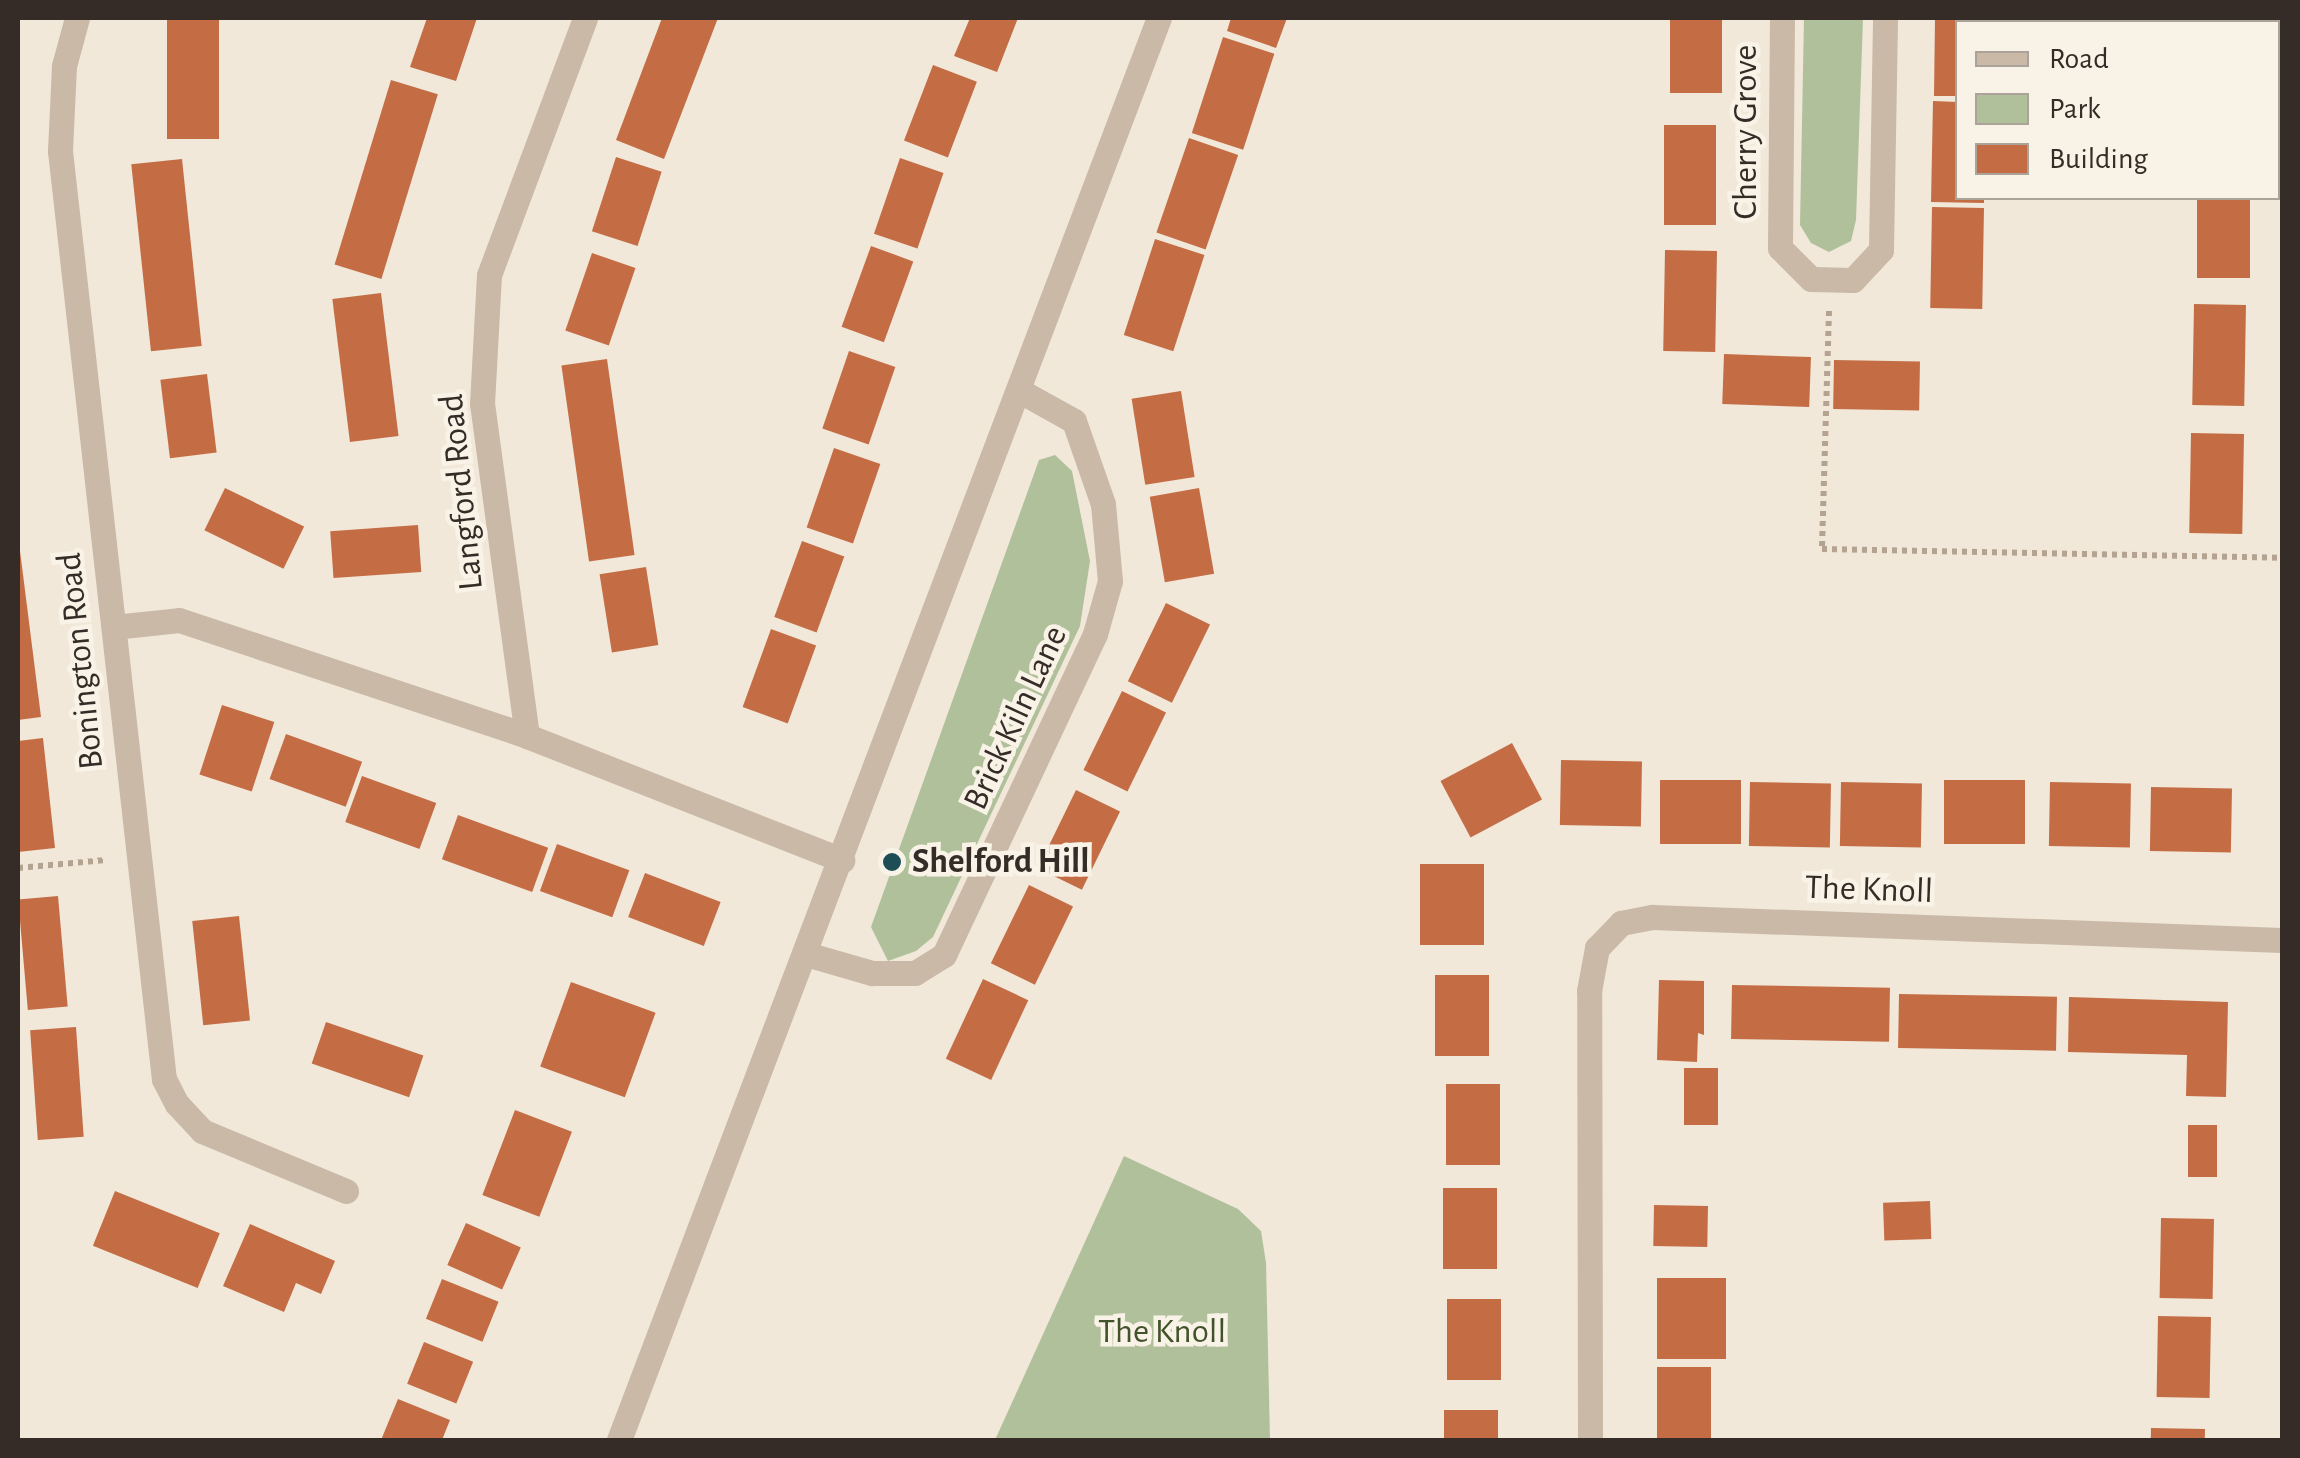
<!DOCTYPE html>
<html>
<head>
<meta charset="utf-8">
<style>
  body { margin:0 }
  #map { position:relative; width:2300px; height:1458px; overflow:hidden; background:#f1e8da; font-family:"Alegreya Sans",sans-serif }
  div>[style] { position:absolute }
  .green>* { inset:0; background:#b0c09a }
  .building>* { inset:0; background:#c46d45; transform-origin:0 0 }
  .path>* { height:6px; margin-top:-3px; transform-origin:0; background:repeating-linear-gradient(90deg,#b5a391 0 5px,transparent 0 10px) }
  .minor>* { height:25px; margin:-12.5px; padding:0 12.5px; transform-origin:12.5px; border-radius:12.5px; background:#c9b9a6 }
  .tertiary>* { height:25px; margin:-12.5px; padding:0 12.5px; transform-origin:12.5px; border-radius:12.5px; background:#c9b9a6 }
  .dots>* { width:28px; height:28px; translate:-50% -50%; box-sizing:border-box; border:5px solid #f9f2e6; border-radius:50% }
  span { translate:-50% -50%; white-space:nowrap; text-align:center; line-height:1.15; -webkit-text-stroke:9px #f9f2e6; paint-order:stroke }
  .street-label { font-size:35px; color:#352c27 }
  .poi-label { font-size:35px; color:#352c27; font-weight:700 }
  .left { translate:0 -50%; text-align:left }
  .park-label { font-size:35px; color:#42532b }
  .frame { position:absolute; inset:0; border:20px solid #352c27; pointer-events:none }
  .legend { position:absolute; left:1955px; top:20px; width:325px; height:180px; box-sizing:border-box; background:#f9f2e6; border:2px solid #aba39a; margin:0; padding:12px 18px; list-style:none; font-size:30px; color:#352c27 }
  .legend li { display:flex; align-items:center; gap:20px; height:50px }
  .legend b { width:50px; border:2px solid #aba39a }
</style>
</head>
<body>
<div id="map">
  <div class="green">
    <div style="clip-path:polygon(1804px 18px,1863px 18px,1856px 220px,1851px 241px,1829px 252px,1811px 243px,1800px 225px)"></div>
    <div style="clip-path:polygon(1055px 455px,1072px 471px,1090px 561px,1080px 626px,933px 937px,916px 951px,888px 961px,871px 927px,1039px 460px)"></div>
    <div style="clip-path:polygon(1124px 1156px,1238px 1209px,1261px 1231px,1266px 1263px,1270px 1440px,995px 1440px)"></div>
  </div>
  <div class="building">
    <div style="left:167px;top:18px;width:52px;height:121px"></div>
    <div style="clip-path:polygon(427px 18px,477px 18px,456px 81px,410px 67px)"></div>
    <div style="clip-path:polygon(662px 18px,718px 18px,664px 159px,616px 140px)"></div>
    <div style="clip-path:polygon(970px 18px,1018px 18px,997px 72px,954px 56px)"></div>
    <div style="clip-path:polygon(1231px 18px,1287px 18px,1276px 48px,1227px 31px)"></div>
    <div style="left:1670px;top:18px;width:52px;height:75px"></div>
    <div style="clip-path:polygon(1935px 18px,1987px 18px,1987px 22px,1958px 22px,1958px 96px,1934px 96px)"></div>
    <div style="left:1223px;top:37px;width:54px;height:101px;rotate:18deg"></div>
    <div style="left:933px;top:65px;width:47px;height:81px;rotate:21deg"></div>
    <div style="left:391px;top:80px;width:49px;height:193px;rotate:17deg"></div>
    <div style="clip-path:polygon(1933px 101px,1958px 102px,1958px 198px,1984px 198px,1984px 203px,1931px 202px)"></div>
    <div style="left:1664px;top:125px;width:52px;height:100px"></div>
    <div style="left:1189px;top:138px;width:52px;height:100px;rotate:19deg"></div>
    <div style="left:616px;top:157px;width:48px;height:78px;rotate:18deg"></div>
    <div style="left:900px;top:158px;width:46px;height:80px;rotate:19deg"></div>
    <div style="left:182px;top:159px;width:188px;height:51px;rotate:84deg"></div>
    <div style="left:2197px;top:198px;width:53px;height:80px"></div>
    <div style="left:1932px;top:207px;width:52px;height:101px;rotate:1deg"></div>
    <div style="left:1155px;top:239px;width:52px;height:101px;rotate:18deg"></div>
    <div style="left:871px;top:246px;width:45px;height:86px;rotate:20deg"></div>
    <div style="left:1665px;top:250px;width:52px;height:101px;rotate:1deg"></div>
    <div style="left:592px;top:253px;width:46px;height:82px;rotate:19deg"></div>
    <div style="left:381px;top:293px;width:144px;height:49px;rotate:83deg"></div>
    <div style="left:2194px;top:304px;width:52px;height:101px;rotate:1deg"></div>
    <div style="left:849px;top:351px;width:49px;height:82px;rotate:19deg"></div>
    <div style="left:1724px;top:354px;width:87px;height:50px;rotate:2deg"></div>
    <div style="left:607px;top:359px;width:198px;height:46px;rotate:82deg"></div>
    <div style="left:1834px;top:360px;width:86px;height:49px;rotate:1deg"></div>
    <div style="left:207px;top:374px;width:79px;height:47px;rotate:83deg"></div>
    <div style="left:1181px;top:391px;width:87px;height:50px;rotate:81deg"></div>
    <div style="left:2191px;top:433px;width:53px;height:100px;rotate:1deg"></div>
    <div style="left:834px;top:448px;width:49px;height:84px;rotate:19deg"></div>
    <div style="left:225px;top:488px;width:88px;height:47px;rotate:26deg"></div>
    <div style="left:1199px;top:488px;width:87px;height:50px;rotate:80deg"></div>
    <div style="left:418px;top:525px;width:47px;height:88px;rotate:86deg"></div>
    <div style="clip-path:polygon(18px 535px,41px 717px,18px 720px)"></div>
    <div style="left:802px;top:541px;width:45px;height:81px;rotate:20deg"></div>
    <div style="left:646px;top:567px;width:79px;height:47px;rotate:81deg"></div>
    <div style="left:1166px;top:603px;width:49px;height:87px;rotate:26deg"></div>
    <div style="left:771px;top:629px;width:48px;height:83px;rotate:20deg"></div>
    <div style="left:1122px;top:691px;width:49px;height:88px;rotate:26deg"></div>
    <div style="left:222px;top:705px;width:55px;height:73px;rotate:18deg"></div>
    <div style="left:286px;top:734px;width:81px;height:48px;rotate:20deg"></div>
    <div style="clip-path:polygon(43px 738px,55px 848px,18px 852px,18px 741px)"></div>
    <div style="left:1512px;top:743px;width:64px;height:81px;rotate:62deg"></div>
    <div style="left:1561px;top:760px;width:81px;height:65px;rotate:1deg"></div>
    <div style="left:362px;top:776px;width:79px;height:49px;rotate:20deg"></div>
    <div style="left:1660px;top:780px;width:81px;height:64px"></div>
    <div style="left:1944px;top:780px;width:81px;height:64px"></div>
    <div style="left:1750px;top:782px;width:81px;height:64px;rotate:1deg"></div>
    <div style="left:1841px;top:782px;width:81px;height:64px;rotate:1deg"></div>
    <div style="left:2050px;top:782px;width:81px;height:64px;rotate:1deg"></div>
    <div style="left:2151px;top:787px;width:81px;height:64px;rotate:1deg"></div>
    <div style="left:1076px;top:790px;width:49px;height:87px;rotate:26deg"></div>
    <div style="left:458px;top:815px;width:96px;height:47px;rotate:20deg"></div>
    <div style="left:557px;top:844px;width:77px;height:50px;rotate:20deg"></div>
    <div style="left:1420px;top:864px;width:64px;height:81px"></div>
    <div style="left:645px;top:873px;width:81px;height:47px;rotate:21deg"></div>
    <div style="left:1029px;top:885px;width:49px;height:87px;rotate:26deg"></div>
    <div style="left:58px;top:896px;width:111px;height:40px;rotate:85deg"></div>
    <div style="left:239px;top:916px;width:105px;height:47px;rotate:84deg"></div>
    <div style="left:1435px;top:975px;width:54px;height:81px"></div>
    <div style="left:983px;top:979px;width:50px;height:88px;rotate:25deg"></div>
    <div style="clip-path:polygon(1659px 980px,1704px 981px,1704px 1035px,1698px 1033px,1697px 1062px,1657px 1060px)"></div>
    <div style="left:571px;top:982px;width:90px;height:90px;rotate:20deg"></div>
    <div style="left:1732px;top:985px;width:158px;height:54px;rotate:1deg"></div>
    <div style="left:1899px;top:994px;width:158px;height:54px;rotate:1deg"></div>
    <div style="clip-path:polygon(2069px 997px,2228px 1002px,2226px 1097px,2186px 1096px,2187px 1055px,2068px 1052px)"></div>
    <div style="left:326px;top:1022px;width:103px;height:44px;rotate:19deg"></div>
    <div style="left:76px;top:1027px;width:110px;height:46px;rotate:86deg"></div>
    <div style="left:1684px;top:1068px;width:34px;height:57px"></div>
    <div style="left:1500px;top:1084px;width:81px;height:54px;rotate:90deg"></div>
    <div style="left:515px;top:1110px;width:61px;height:91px;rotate:21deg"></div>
    <div style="left:2188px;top:1125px;width:29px;height:52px"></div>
    <div style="left:1443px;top:1188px;width:54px;height:81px"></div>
    <div style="left:115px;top:1191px;width:113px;height:59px;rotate:22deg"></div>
    <div style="left:1930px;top:1201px;width:38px;height:47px;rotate:88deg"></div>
    <div style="left:1654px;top:1205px;width:54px;height:41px;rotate:1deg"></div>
    <div style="left:2161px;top:1218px;width:53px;height:80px;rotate:1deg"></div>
    <div style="left:466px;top:1223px;width:60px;height:46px;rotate:24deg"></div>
    <div style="clip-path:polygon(250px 1224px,335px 1261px,321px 1294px,296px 1283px,284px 1312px,223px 1286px)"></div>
    <div style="left:1657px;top:1278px;width:69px;height:81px"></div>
    <div style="left:442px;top:1279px;width:61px;height:43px;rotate:22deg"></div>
    <div style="left:1447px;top:1299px;width:54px;height:81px"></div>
    <div style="left:2158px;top:1316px;width:53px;height:81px;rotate:1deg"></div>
    <div style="left:424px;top:1342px;width:53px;height:45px;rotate:22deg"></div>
    <div style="left:1657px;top:1367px;width:54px;height:73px"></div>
    <div style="clip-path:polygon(398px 1399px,450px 1420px,442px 1440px,381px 1440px)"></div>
    <div style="left:1444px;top:1410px;width:54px;height:30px"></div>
    <div style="left:2151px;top:1428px;width:54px;height:12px;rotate:1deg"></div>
  </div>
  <div class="path">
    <div style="left:1829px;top:311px;width:238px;rotate:91.7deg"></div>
    <div style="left:1822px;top:549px;width:460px;rotate:1.1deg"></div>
    <div style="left:18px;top:868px;width:88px;rotate:-5.2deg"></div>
  </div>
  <div class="minor">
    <div style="left:77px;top:18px;width:50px;rotate:105.2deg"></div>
    <div style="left:64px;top:66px;width:85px;rotate:92.7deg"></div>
    <div style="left:60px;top:151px;width:934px;rotate:83.61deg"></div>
    <div style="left:164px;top:1079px;width:28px;rotate:63deg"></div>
    <div style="left:177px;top:1104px;width:37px;rotate:47deg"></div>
    <div style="left:202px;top:1131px;width:156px;rotate:22.6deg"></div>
    <div style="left:1782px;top:18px;width:230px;rotate:90.5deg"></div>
    <div style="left:1780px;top:248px;width:44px;rotate:45deg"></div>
    <div style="left:1811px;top:279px;width:42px;rotate:1.4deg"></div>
    <div style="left:1853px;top:280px;width:41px;rotate:-47deg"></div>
    <div style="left:1881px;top:250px;width:232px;rotate:-89deg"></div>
    <div style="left:114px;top:627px;width:65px;rotate:-6.1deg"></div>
    <div style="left:179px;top:620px;width:367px;rotate:18.4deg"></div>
    <div style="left:527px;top:736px;width:339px;rotate:21.5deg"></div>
    <div style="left:527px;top:736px;width:335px;rotate:-97.7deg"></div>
    <div style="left:482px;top:404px;width:129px;rotate:-86.9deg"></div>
    <div style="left:489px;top:275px;width:274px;rotate:-69.5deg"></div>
    <div style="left:806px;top:954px;width:69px;rotate:16.1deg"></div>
    <div style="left:872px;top:973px;width:43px"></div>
    <div style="left:915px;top:973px;width:34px;rotate:-32deg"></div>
    <div style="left:944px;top:955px;width:355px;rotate:-64.8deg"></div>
    <div style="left:1095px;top:634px;width:55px;rotate:-74.2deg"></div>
    <div style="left:1110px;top:581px;width:77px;rotate:-95.2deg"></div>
    <div style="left:1103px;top:504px;width:88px;rotate:-109.3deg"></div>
    <div style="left:1074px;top:421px;width:62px;rotate:-150.9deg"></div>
    <div style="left:1590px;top:1440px;width:449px;rotate:-90.1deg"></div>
    <div style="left:1589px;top:991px;width:44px;rotate:-79.5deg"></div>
    <div style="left:1597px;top:948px;width:35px;rotate:-46deg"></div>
    <div style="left:1621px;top:923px;width:32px;rotate:-11deg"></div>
    <div style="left:1652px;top:917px;width:630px;rotate:2.09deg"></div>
  </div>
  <div class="tertiary">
    <div style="left:619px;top:1440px;width:1521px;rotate:-69.21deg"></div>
  </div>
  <div class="dots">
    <div style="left:892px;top:862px;background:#1d4e56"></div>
  </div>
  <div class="street-label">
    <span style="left:1746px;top:132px;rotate:-90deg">Cherry Grove</span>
    <span style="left:462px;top:492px;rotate:-96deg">Langford Road</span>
    <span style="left:81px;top:661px;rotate:-96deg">Bonington Road</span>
    <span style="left:1016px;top:718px;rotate:-65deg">Brick Kiln Lane</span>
    <span style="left:1869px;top:890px;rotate:2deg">The Knoll</span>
  </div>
  <div class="poi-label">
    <span class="left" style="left:912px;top:862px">Shelford Hill</span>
  </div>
  <div class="park-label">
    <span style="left:1162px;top:1332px">The Knoll</span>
  </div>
  <div class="frame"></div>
  <ul class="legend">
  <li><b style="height:12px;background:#c9b9a6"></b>Road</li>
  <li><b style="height:28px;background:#b0c09a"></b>Park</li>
  <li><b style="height:28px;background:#c46d45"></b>Building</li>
  </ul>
</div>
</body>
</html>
